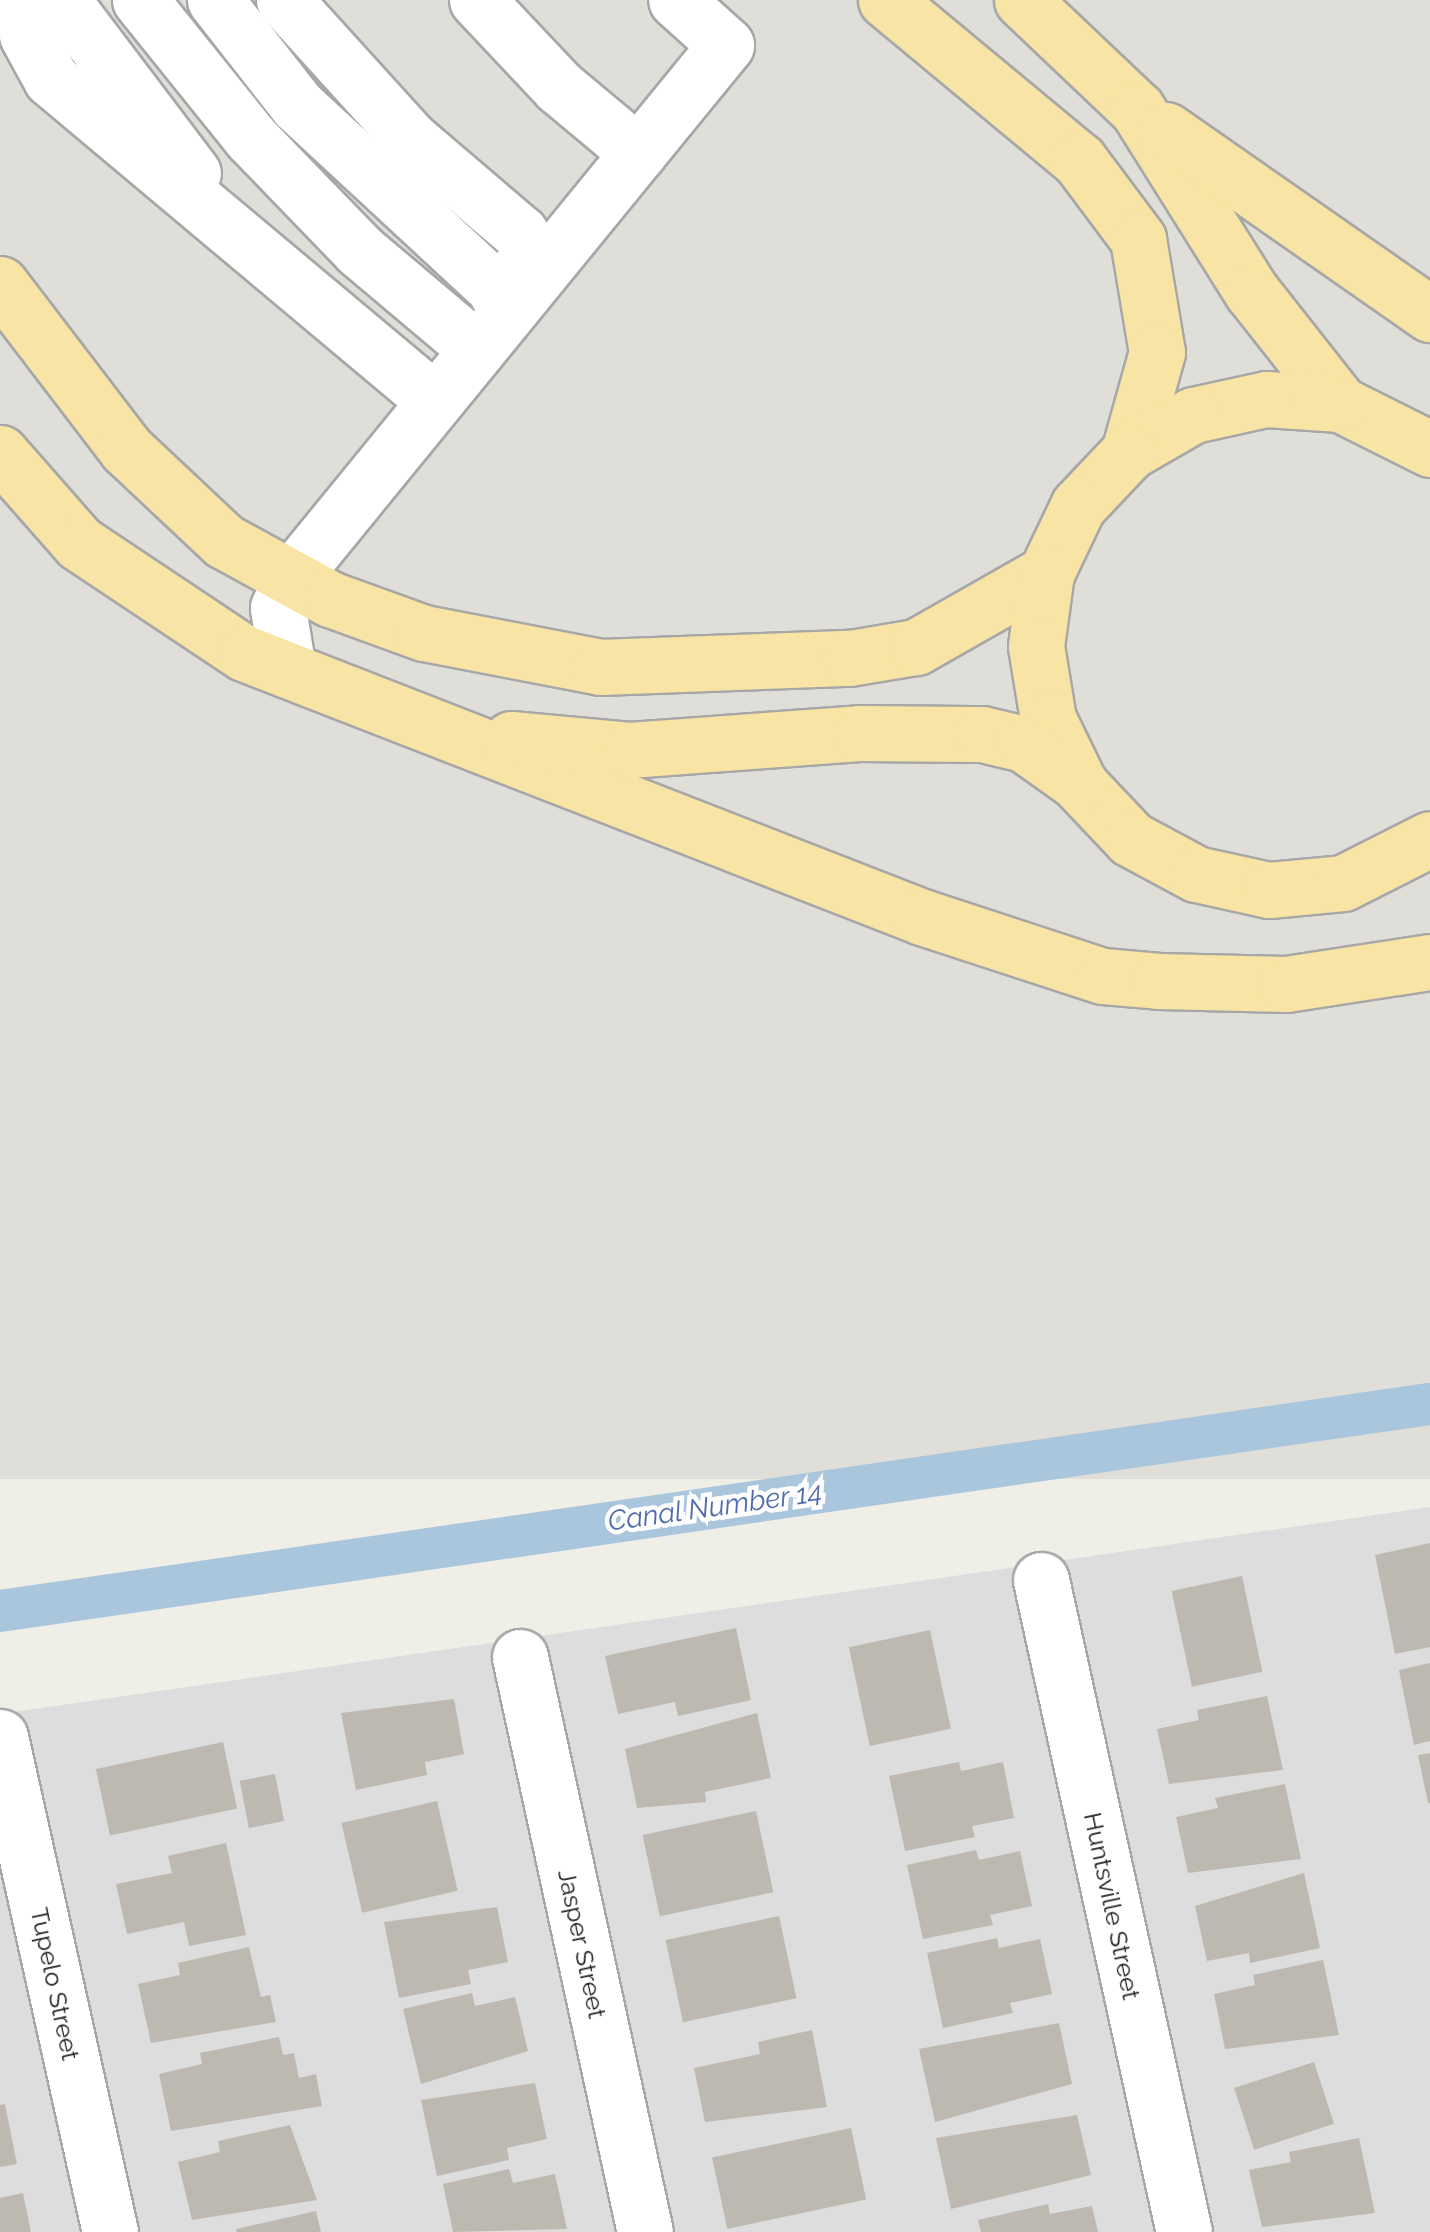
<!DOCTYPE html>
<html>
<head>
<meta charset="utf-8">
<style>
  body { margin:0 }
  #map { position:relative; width:1430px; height:2232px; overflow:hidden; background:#f0efe7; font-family:Raleway,sans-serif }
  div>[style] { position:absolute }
  .residential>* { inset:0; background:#dedddd }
  .airport>* { inset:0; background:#dfded8; transform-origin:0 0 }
  .canal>* { height:42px; margin:-21px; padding:0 21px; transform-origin:21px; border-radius:21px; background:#aac6dc }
  .building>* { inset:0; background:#bdb8b0; transform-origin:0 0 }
  .roads { filter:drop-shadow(2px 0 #a7a7a7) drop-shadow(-2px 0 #a7a7a7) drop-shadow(0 2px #a7a7a7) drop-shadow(0 -2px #a7a7a7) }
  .minor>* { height:55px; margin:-27.5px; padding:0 27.5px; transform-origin:27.5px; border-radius:27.5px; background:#fff }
  .major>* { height:55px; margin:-27.5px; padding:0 27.5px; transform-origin:27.5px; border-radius:27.5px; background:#f8e4a4 }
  span { translate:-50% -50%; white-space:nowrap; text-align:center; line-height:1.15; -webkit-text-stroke:9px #fff; paint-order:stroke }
  .street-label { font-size:25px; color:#202020 }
  .water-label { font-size:28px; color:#506cac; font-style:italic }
</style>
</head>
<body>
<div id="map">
  <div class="residential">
    <div style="clip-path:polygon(1430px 1507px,1430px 2232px,0 2232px,0 1714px)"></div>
  </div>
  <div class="airport">
    <div style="left:0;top:0;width:1430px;height:1479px"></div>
  </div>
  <div class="canal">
    <div style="left:0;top:1611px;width:1445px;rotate:-8.24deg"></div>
  </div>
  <div class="building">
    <div style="clip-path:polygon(1430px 1543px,1430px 1647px,1395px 1654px,1375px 1555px)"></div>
    <div style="left:1242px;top:1576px;width:98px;height:72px;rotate:78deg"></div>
    <div style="clip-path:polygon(736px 1628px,751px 1700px,678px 1716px,675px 1702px,618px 1714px,605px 1656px)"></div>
    <div style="left:930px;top:1630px;width:101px;height:83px;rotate:78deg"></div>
    <div style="clip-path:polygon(1430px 1663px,1430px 1741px,1414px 1745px,1399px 1670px)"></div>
    <div style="clip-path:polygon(1267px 1696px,1283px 1770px,1169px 1784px,1157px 1729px,1199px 1720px,1197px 1710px)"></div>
    <div style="clip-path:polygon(454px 1699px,464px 1754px,425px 1762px,427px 1775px,356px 1790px,341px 1713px)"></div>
    <div style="clip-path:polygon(757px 1713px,771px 1778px,705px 1792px,706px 1802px,637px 1808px,625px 1749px)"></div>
    <div style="left:223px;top:1742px;width:68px;height:130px;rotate:78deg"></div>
    <div style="clip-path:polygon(1430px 1753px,1430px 1803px,1428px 1803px,1418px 1755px)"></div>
    <div style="clip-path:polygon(959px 1762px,961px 1771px,1003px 1762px,1014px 1818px,972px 1826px,975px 1837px,905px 1851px,889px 1776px)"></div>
    <div style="left:275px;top:1774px;width:48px;height:36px;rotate:79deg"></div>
    <div style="clip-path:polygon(1285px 1784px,1301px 1859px,1188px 1873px,1176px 1817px,1218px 1808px,1215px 1798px)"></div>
    <div style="left:437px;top:1801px;width:92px;height:98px;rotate:77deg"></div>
    <div style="left:756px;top:1811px;width:83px;height:116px;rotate:78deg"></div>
    <div style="clip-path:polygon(226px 1843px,246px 1935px,189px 1946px,184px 1922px,127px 1934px,116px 1884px,172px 1873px,168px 1856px)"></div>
    <div style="clip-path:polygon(976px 1850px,979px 1860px,1020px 1851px,1032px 1906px,990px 1915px,993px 1925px,923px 1939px,907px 1865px)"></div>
    <div style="clip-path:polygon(1304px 1873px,1320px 1948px,1250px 1963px,1249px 1953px,1207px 1961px,1195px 1906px)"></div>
    <div style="clip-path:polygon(497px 1907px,508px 1962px,468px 1970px,471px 1984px,399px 1998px,384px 1922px)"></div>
    <div style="left:779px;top:1916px;width:84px;height:116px;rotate:78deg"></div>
    <div style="clip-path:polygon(997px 1938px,999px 1948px,1040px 1939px,1052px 1994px,1010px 2003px,1013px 2013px,943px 2028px,927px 1953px)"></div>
    <div style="clip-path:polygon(249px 1947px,261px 1997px,270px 1995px,276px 2022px,151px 2043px,138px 1984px,180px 1975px,178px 1963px)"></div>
    <div style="clip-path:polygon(1323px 1960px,1339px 2035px,1225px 2049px,1214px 1994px,1255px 1985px,1253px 1975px)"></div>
    <div style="clip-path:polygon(472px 1993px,475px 2006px,515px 1997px,528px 2051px,421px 2084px,403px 2009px)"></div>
    <div style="clip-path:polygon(1059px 2023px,1072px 2084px,935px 2122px,919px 2049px)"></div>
    <div style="clip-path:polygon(812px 2030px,827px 2107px,705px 2122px,694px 2068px,760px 2054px,758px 2042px)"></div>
    <div style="clip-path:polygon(279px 2037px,283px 2055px,294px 2053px,299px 2078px,316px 2074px,322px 2106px,171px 2131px,159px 2074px,202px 2064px,200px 2053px)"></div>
    <div style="left:1314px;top:2062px;width:65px;height:84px;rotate:72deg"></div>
    <div style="clip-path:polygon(535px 2083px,547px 2139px,507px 2148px,509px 2160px,437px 2176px,421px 2100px)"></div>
    <div style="clip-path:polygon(5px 2104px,17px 2164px,0 2167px,0 2105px)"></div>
    <div style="clip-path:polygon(1077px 2115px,1091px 2175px,951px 2209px,936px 2138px)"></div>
    <div style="clip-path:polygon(290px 2125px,317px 2200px,192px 2220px,178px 2162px,220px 2152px,218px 2141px)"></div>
    <div style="left:851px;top:2128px;width:73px;height:142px;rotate:78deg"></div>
    <div style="clip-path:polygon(1359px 2138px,1375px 2213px,1262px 2227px,1249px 2170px,1291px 2162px,1289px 2152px)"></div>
    <div style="clip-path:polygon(509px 2169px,513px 2183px,555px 2174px,567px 2229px,453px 2232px,443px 2184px)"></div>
    <div style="clip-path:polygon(23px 2193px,31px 2232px,0 2232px,0 2198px)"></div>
    <div style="clip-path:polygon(1048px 2204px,1050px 2214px,1092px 2206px,1098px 2232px,981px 2232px,978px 2220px)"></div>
    <div style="clip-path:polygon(316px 2211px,321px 2232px,237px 2232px,236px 2229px)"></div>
  </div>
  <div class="roads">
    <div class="minor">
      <div style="left:23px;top:0;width:35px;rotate:83deg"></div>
      <div style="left:27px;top:35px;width:50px;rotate:61.4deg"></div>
      <div style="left:51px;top:79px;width:501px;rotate:39.98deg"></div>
      <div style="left:62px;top:0;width:217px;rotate:52.9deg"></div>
      <div style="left:140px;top:0;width:177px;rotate:51.2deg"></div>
      <div style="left:251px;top:138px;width:156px;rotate:46deg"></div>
      <div style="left:359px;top:250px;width:133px;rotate:40.1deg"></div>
      <div style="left:215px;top:0;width:133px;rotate:52deg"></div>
      <div style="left:297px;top:105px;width:275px;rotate:42.8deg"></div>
      <div style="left:284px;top:0;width:188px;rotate:47.8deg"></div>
      <div style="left:410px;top:139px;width:145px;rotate:40.5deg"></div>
      <div style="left:520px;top:233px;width:17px;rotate:57deg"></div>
      <div style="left:529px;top:247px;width:17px;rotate:107deg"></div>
      <div style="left:524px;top:263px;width:41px;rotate:131.1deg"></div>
      <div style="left:477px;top:0;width:120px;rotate:46.7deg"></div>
      <div style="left:559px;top:87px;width:103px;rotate:39.9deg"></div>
      <div style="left:288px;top:670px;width:63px;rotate:-99.2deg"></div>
      <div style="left:278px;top:608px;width:33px;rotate:-67deg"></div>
      <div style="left:291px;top:578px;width:688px;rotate:-50.78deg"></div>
      <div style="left:726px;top:45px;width:67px;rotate:-138deg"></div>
      <div style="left:1041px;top:1580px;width:667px;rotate:77.63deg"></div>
      <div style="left:520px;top:1657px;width:588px;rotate:77.74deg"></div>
      <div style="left:0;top:1737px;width:507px;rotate:77.47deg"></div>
    </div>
    <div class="major">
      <div style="left:886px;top:0;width:251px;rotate:39.7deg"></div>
      <div style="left:1079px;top:160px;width:99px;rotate:53.2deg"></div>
      <div style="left:1138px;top:239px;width:115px;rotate:80.5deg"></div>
      <div style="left:1157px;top:352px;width:104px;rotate:105.6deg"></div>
      <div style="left:1022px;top:0;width:158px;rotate:43.5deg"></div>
      <div style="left:1137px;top:109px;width:216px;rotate:57.9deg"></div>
      <div style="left:1252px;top:292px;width:142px;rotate:51.8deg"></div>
      <div style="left:1166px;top:130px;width:322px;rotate:34.9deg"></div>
      <div style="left:0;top:284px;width:208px;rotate:52.6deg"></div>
      <div style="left:126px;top:449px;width:134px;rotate:43.2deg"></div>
      <div style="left:224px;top:541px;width:121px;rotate:28.7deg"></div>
      <div style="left:330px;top:599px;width:100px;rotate:19.9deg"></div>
      <div style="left:424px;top:633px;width:179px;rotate:10.9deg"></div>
      <div style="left:600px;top:667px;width:250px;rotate:-2.1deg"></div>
      <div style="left:850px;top:658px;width:67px;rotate:-9.5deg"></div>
      <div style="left:916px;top:647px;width:150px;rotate:-29.6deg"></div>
      <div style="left:1430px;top:449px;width:101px;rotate:-153.4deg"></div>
      <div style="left:1340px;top:404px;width:74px;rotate:-176.1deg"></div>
      <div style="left:1266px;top:399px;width:75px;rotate:167.6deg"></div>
      <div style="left:1193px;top:415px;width:74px;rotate:150deg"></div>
      <div style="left:1129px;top:452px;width:74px;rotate:133.4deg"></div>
      <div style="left:1078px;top:506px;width:74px;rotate:115.5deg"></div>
      <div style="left:1046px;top:573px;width:74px;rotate:97.8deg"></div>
      <div style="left:1036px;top:646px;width:74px;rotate:80.7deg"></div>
      <div style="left:1048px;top:719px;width:73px;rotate:64.1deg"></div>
      <div style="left:1080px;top:785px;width:74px;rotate:46.6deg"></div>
      <div style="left:1131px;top:839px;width:74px;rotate:28.3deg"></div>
      <div style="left:1196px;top:874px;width:75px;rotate:12.4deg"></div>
      <div style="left:1269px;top:890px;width:74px;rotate:-5.4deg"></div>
      <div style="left:1343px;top:883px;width:97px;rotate:-26.8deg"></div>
      <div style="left:0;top:453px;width:120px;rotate:48.7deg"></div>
      <div style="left:79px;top:543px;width:198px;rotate:33.7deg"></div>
      <div style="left:244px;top:653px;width:728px;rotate:21.27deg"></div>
      <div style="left:922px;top:917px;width:190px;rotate:18.1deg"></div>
      <div style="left:1103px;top:976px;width:56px;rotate:5.1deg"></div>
      <div style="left:1159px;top:981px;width:127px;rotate:1.4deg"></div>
      <div style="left:1286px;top:984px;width:146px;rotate:-8.7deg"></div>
      <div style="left:511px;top:739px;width:119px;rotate:5.3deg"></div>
      <div style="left:629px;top:750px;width:231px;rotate:-4.2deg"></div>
      <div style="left:859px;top:733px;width:123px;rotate:0.5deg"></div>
      <div style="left:982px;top:734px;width:43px;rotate:13.4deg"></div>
      <div style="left:1024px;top:744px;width:69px;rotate:35.5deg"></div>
    </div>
  </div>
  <div class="street-label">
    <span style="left:1112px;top:1906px;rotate:78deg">Huntsville Street</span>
    <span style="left:582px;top:1944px;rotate:78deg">Jasper Street</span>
    <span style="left:55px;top:1984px;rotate:78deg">Tupelo Street</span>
  </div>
  <div class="water-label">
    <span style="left:715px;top:1507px;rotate:-8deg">Canal Number 14</span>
  </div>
</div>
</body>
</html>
